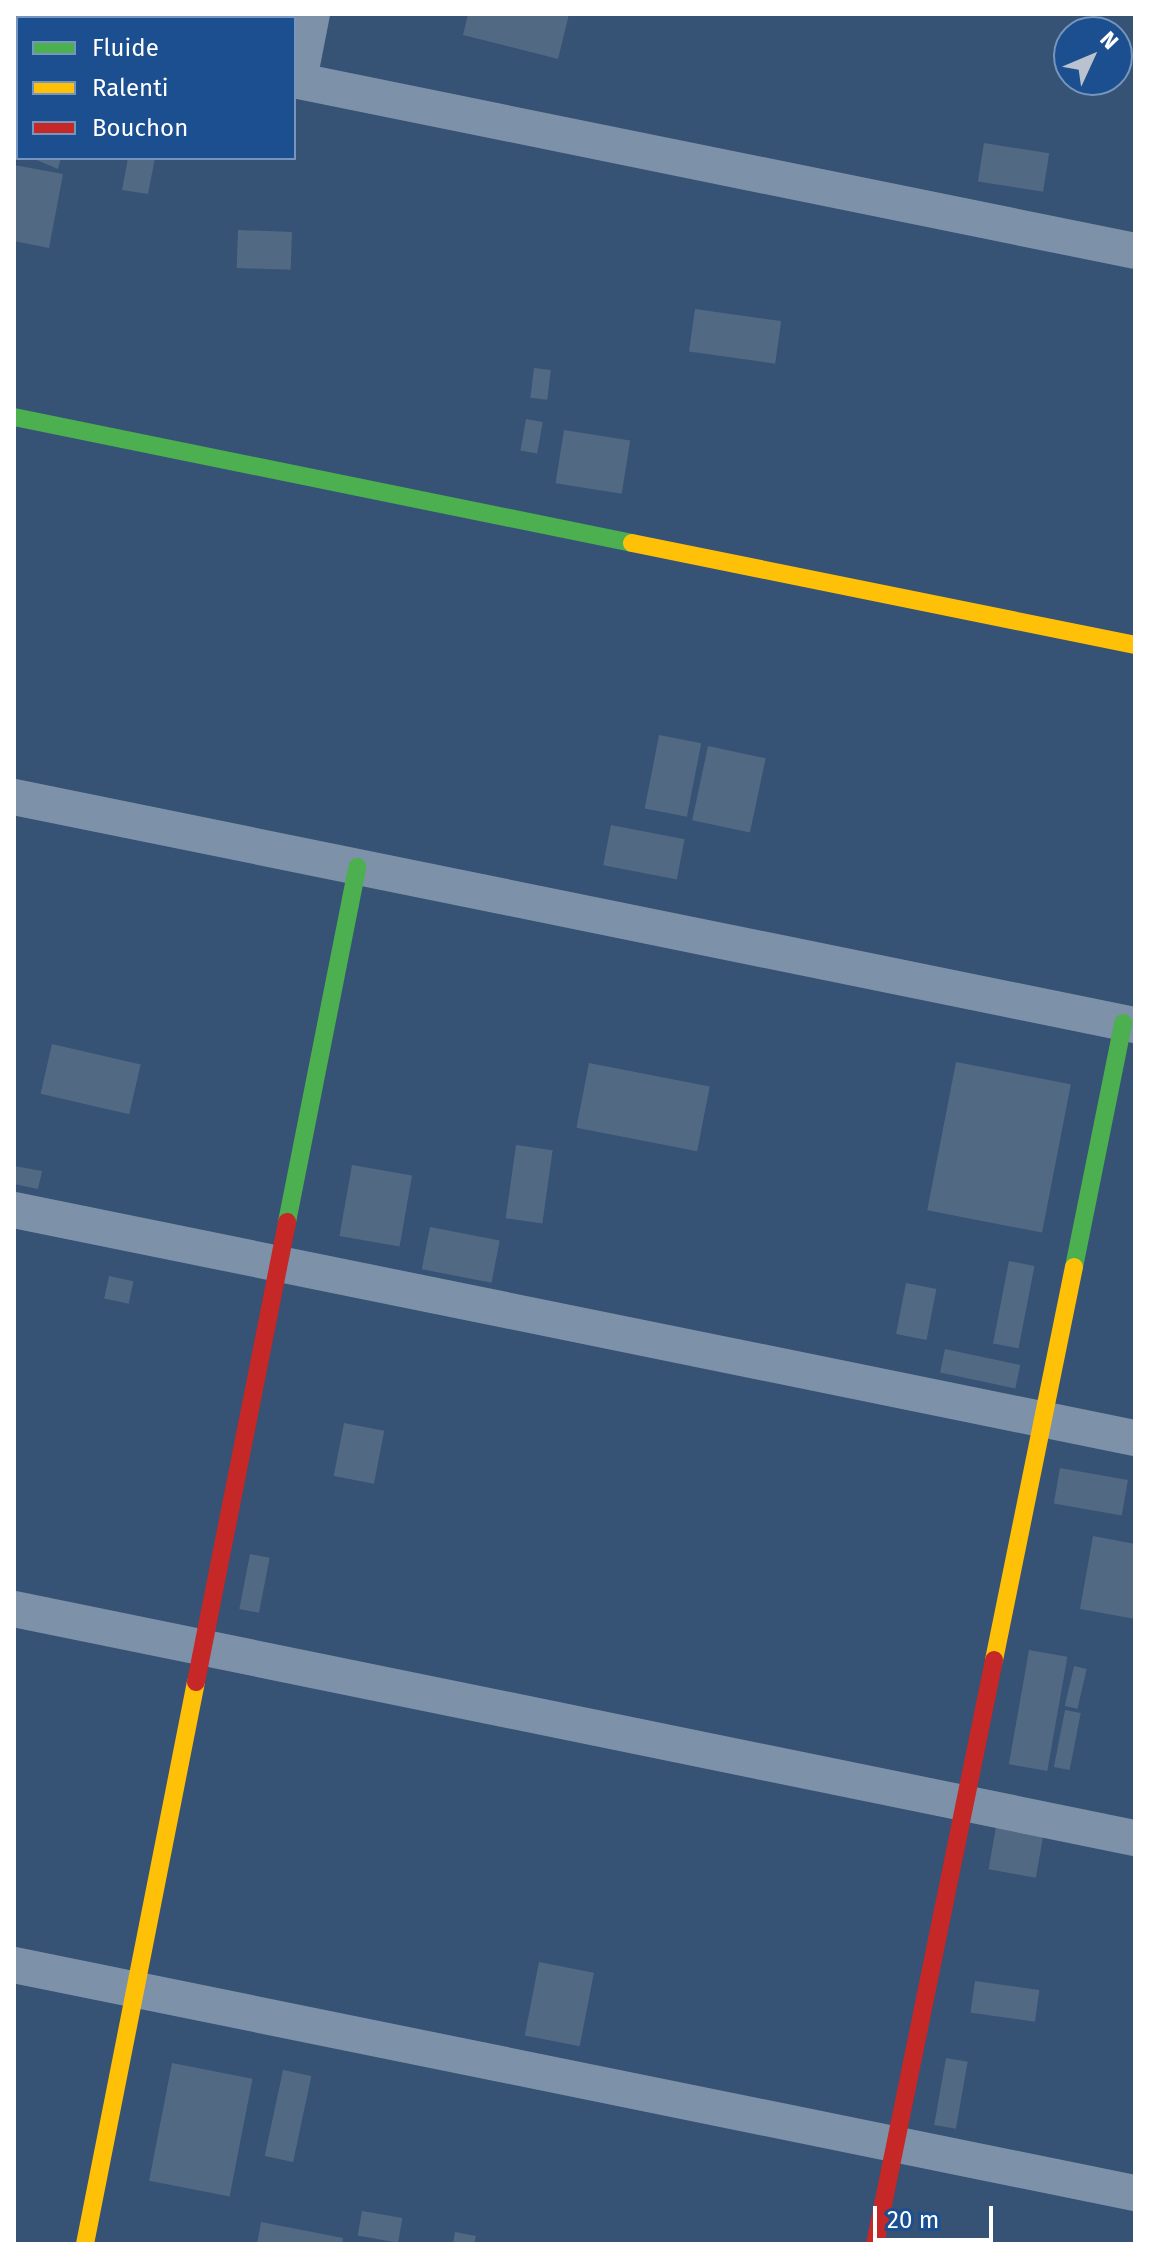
<!DOCTYPE html>
<html>
<head>
<meta charset="utf-8">
<style>
  body { margin:0 }
  #map { position:relative; width:1149px; height:2258px; overflow:hidden; background:#365274; font-family:"Fira Sans",sans-serif }
  div>[style] { position:absolute }
  .building>* { inset:0; background:#526984; transform-origin:0 0 }
  .street>* { height:36px; margin:-18px; padding:0 18px; transform-origin:18px; border-radius:18px; background:#7d92a8 }
  .fast>* { height:18px; margin:-9px; padding:0 9px; transform-origin:9px; border-radius:9px; background:#4caf50 }
  .slow>* { height:18px; margin:-9px; padding:0 9px; transform-origin:9px; border-radius:9px; background:#ffc107 }
  .jam>* { height:18px; margin:-9px; padding:0 9px; transform-origin:9px; border-radius:9px; background:#c62828 }
  span { translate:-50% -50%; white-space:nowrap; text-align:center; line-height:1.15; -webkit-text-stroke:6px #1b4f8f; paint-order:stroke }
  .frame { position:absolute; inset:0; border:16px solid #fff; pointer-events:none }
  .legend { position:absolute; left:16px; top:16px; width:280px; height:144px; box-sizing:border-box; background:#1b4f8f; border:2px solid #7695bc; margin:0; padding:10px 14px; list-style:none; font-size:24px; color:#fff }
  .legend li { display:flex; align-items:center; gap:16px; height:40px }
  .legend b { width:40px; border:2px solid #7695bc }
  .north { position:absolute; left:1053px; top:16px; width:80px; height:80px; box-sizing:border-box; background:#1b4f8f; border:2px solid #7695bc; border-radius:50%; rotate:46deg; font-size:22px; font-weight:700; line-height:32px; text-align:center; color:#fff }
  .north::after { content:''; display:block; margin:auto; width:28px; height:36px; background:#b9c2ce; clip-path:polygon(50% 0,100% 100%,50% 72%,0 100%) }
  .scale { position:absolute; left:873px; top:2206px; width:120px; height:36px; box-sizing:border-box; border:4px solid #fff; border-top:0; padding-left:10px; font-size:24px; line-height:28px; white-space:nowrap; color:#fff; -webkit-text-stroke:6px #1b4f8f; paint-order:stroke }
</style>
</head>
<body>
<div id="map">
  <div class="building">
    <div style="clip-path:polygon(116px 14px,160px 14px,115px 18px)"></div>
    <div style="clip-path:polygon(468px 14px,569px 14px,558px 59px,463px 35px)"></div>
    <div style="left:984px;top:143px;width:66px;height:39px;rotate:9deg"></div>
    <div style="clip-path:polygon(32px 158px,61px 158px,58px 169px)"></div>
    <div style="clip-path:polygon(128px 158px,155px 158px,148px 194px,122px 190px)"></div>
    <div style="clip-path:polygon(14px 165px,63px 174px,49px 248px,14px 241px)"></div>
    <div style="left:238px;top:230px;width:54px;height:38px;rotate:2deg"></div>
    <div style="left:695px;top:309px;width:87px;height:43px;rotate:8deg"></div>
    <div style="left:534px;top:368px;width:17px;height:30px;rotate:7deg"></div>
    <div style="left:526px;top:419px;width:17px;height:32px;rotate:10deg"></div>
    <div style="left:564px;top:430px;width:67px;height:54px;rotate:9deg"></div>
    <div style="left:659px;top:735px;width:43px;height:75px;rotate:11deg"></div>
    <div style="left:708px;top:746px;width:59px;height:76px;rotate:12deg"></div>
    <div style="left:611px;top:825px;width:75px;height:41px;rotate:11deg"></div>
    <div style="left:52px;top:1044px;width:91px;height:51px;rotate:13deg"></div>
    <div style="left:956px;top:1062px;width:117px;height:151px;rotate:11deg"></div>
    <div style="left:589px;top:1063px;width:123px;height:66px;rotate:11deg"></div>
    <div style="left:516px;top:1145px;width:37px;height:74px;rotate:8deg"></div>
    <div style="left:352px;top:1165px;width:61px;height:72px;rotate:10deg"></div>
    <div style="clip-path:polygon(14px 1166px,42px 1171px,38px 1189px,14px 1184px)"></div>
    <div style="left:430px;top:1227px;width:71px;height:43px;rotate:11deg"></div>
    <div style="left:1009px;top:1261px;width:26px;height:84px;rotate:11deg"></div>
    <div style="left:109px;top:1276px;width:25px;height:23px;rotate:12deg"></div>
    <div style="left:906px;top:1283px;width:31px;height:52px;rotate:11deg"></div>
    <div style="left:945px;top:1349px;width:77px;height:24px;rotate:12deg"></div>
    <div style="left:344px;top:1423px;width:41px;height:54px;rotate:11deg"></div>
    <div style="left:1060px;top:1468px;width:69px;height:36px;rotate:10deg"></div>
    <div style="clip-path:polygon(1093px 1536px,1135px 1544px,1135px 1619px,1080px 1609px)"></div>
    <div style="left:250px;top:1554px;width:20px;height:56px;rotate:11deg"></div>
    <div style="left:1029px;top:1650px;width:39px;height:116px;rotate:10deg"></div>
    <div style="left:1074px;top:1666px;width:13px;height:41px;rotate:13deg"></div>
    <div style="left:1065px;top:1710px;width:16px;height:58px;rotate:11deg"></div>
    <div style="left:996px;top:1827px;width:48px;height:43px;rotate:10deg"></div>
    <div style="left:539px;top:1962px;width:56px;height:75px;rotate:11deg"></div>
    <div style="left:975px;top:1981px;width:65px;height:32px;rotate:8deg"></div>
    <div style="left:946px;top:2058px;width:22px;height:68px;rotate:10deg"></div>
    <div style="left:172px;top:2063px;width:82px;height:120px;rotate:11deg"></div>
    <div style="left:283px;top:2070px;width:29px;height:88px;rotate:12deg"></div>
    <div style="left:362px;top:2211px;width:41px;height:25px;rotate:10deg"></div>
    <div style="clip-path:polygon(261px 2222px,343px 2238px,342px 2244px,257px 2244px)"></div>
    <div style="clip-path:polygon(455px 2232px,476px 2236px,474px 2244px,453px 2244px)"></div>
  </div>
  <div class="street">
    <div style="left:14px;top:22px;width:4px;rotate:14deg"></div>
    <div style="left:294px;top:80px;width:858px;rotate:11.49deg"></div>
    <div style="left:299px;top:80px;width:67px;rotate:-78.9deg"></div>
    <div style="left:14px;top:797px;width:1144px;rotate:11.5deg"></div>
    <div style="left:14px;top:1210px;width:1144px;rotate:11.5deg"></div>
    <div style="left:14px;top:1609px;width:1144px;rotate:11.55deg"></div>
    <div style="left:14px;top:1965px;width:1144px;rotate:11.5deg"></div>
  </div>
  <div class="fast">
    <div style="left:14px;top:417px;width:631px;rotate:11.52deg"></div>
    <div style="left:287px;top:1222px;width:362px;rotate:-78.8deg"></div>
    <div style="left:1074px;top:1267px;width:249px;rotate:-78.6deg"></div>
  </div>
  <div class="slow">
    <div style="left:632px;top:543px;width:513px;rotate:11.46deg"></div>
    <div style="left:994px;top:1660px;width:401px;rotate:-78.5deg"></div>
    <div style="left:85px;top:2244px;width:573px;rotate:-78.83deg"></div>
  </div>
  <div class="jam">
    <div style="left:196px;top:1682px;width:469px;rotate:-78.8deg"></div>
    <div style="left:875px;top:2244px;width:596px;rotate:-78.48deg"></div>
  </div>
  <div class="frame"></div>
  <ul class="legend">
  <li><b style="height:10px;background:#4caf50"></b>Fluide</li>
  <li><b style="height:10px;background:#ffc107"></b>Ralenti</li>
  <li><b style="height:10px;background:#c62828"></b>Bouchon</li>
  </ul>
  <div class="north">N</div>
  <div class="scale">20 m</div>
</div>
</body>
</html>
